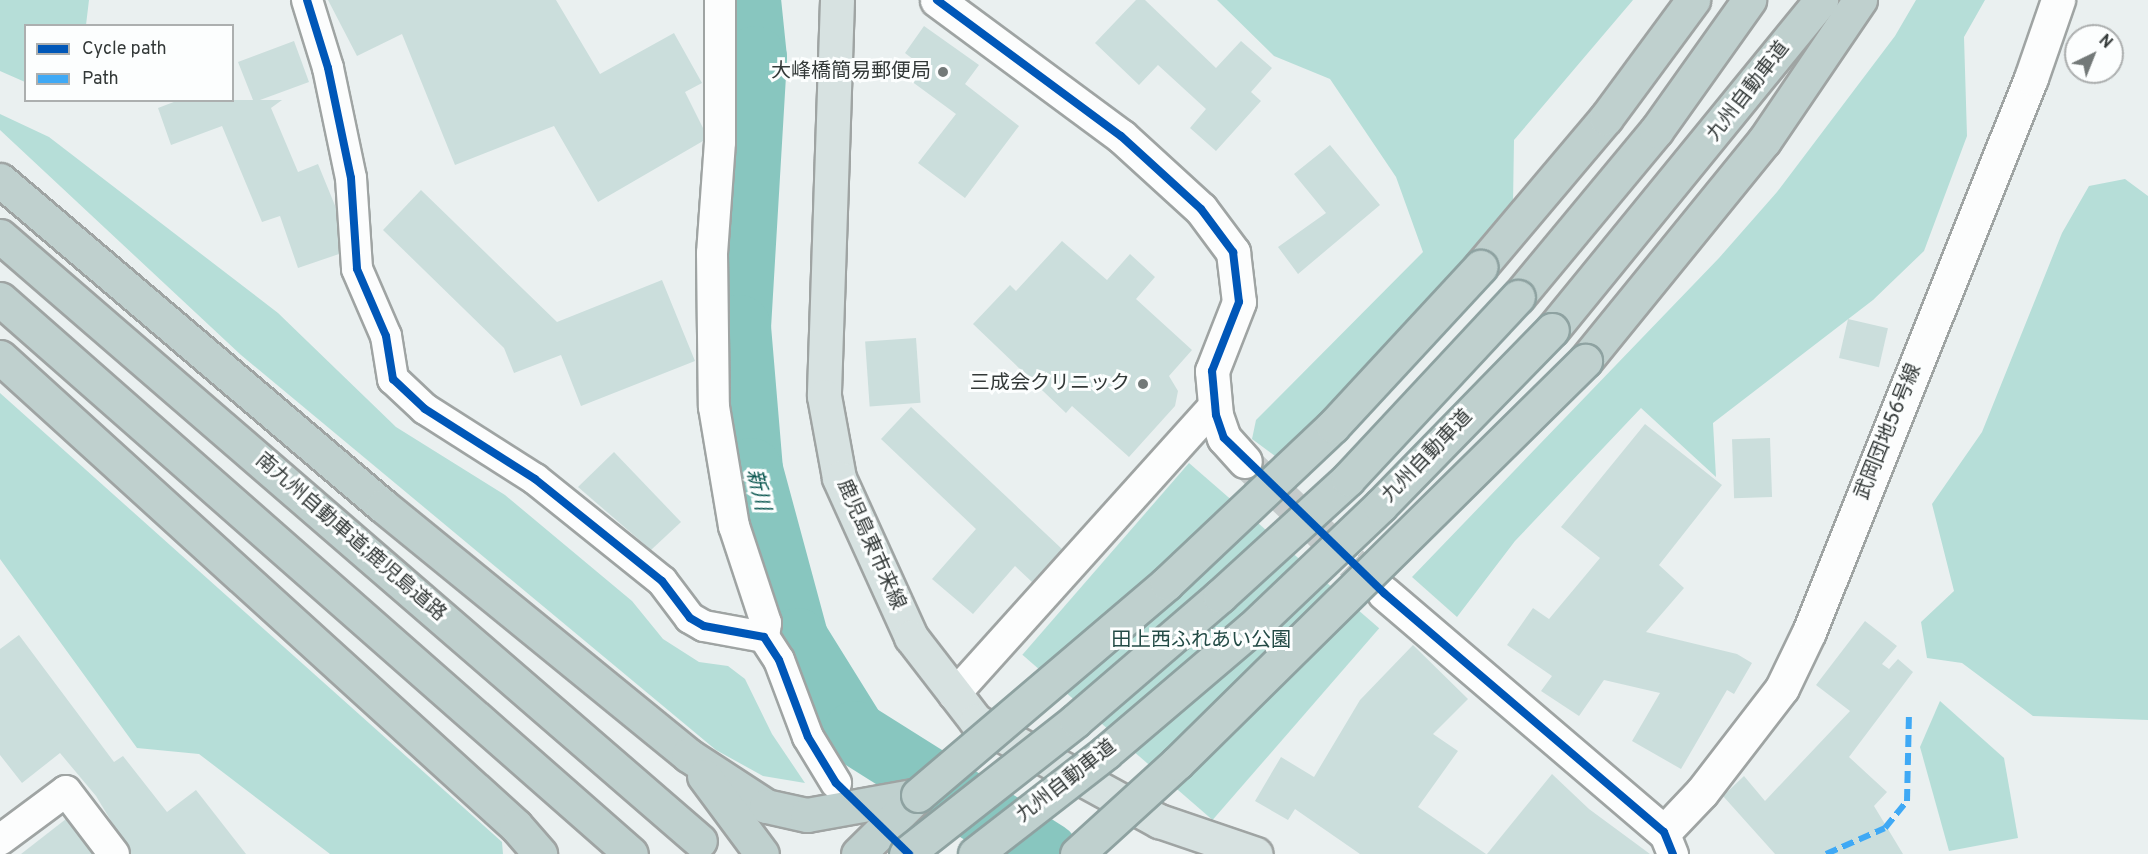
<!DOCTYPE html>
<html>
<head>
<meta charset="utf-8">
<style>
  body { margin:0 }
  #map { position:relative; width:2148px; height:854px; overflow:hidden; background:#eaf0f0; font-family:Overpass,"Noto Sans JP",sans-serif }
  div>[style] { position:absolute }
  .green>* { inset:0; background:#b6ded8; transform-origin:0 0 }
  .river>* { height:64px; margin:-32px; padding:0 32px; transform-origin:32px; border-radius:32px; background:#88c6bf }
  .building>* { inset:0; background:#cbdedc; transform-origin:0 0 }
  .secondary-tunnel>* { height:33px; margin-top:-16.5px; transform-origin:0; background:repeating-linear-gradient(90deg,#c5cbcb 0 33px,transparent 0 49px) }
  .roads { filter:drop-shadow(2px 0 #9fa4a3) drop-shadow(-2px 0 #9fa4a3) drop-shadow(0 2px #9fa4a3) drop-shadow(0 -2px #9fa4a3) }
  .street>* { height:30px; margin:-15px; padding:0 15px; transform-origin:15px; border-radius:15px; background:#fcfdfd }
  .secondary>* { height:33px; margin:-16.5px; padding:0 16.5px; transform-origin:16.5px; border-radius:16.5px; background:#fcfdfd }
  .primary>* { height:33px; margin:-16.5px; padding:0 16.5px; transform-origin:16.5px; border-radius:16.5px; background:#d7e2e1 }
  .highway>* { height:33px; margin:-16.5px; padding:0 16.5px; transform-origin:16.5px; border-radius:16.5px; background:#bfd0ce }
  .bridges { filter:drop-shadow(2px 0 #8ea2a1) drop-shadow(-2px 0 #8ea2a1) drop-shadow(0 2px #8ea2a1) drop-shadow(0 -2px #8ea2a1) }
  .highway-bridge>* { height:33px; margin:-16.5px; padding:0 16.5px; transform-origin:16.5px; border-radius:16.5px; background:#bfd0ce }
  .quiet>* { height:6px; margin-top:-3px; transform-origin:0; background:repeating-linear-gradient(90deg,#3fa9f5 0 12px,transparent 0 18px) }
  .cycleway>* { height:8px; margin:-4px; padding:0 4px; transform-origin:4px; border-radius:4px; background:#0057b8 }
  .dots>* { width:16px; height:16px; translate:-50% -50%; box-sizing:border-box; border:3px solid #fcfefe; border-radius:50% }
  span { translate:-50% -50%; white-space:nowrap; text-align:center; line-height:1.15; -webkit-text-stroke:6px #fcfefe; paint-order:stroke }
  .poi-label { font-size:20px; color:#333938 }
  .right { translate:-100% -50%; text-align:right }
  .street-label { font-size:20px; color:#333938 }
  .park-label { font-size:20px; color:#234b46 }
  .water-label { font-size:21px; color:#0b5750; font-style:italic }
  .legend { position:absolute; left:24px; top:24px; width:210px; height:78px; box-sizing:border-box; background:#fcfefe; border:2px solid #acafaf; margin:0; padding:8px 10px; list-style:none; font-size:18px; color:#333938 }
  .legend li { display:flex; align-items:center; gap:12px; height:30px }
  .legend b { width:30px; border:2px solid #acafaf }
  .north { position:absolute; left:2064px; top:24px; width:60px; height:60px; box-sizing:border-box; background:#fcfefe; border:2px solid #acafaf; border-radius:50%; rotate:43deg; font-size:16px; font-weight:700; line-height:24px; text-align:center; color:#333938 }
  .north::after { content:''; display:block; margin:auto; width:21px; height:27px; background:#737978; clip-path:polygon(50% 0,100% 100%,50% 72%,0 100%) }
</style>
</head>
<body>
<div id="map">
  <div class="green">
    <div style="clip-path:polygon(0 0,89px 0,86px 25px,26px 26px,25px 82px,0 71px)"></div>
    <div style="clip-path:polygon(1217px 0,1633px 0,1514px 140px,1513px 204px,1447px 285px,1279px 459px,1252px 439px,1256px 420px,1423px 252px,1396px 177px,1330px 79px,1274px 56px)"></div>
    <div style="clip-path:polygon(1916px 0,1985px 0,1964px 37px,1967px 136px,1924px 251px,1873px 300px,1713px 423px,1716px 477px,1641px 408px,1515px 541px,1457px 617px,1412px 577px,1719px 258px,1777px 192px,1895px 36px)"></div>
    <div style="clip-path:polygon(0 114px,49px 137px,278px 313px,396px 427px,505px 495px,632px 601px,663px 639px,699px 662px,728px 666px,745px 679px,772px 734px,805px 783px,763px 776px,716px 750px,241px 355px,0 130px)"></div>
    <div style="clip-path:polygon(2125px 179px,2148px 196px,2148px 720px,2033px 716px,1962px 663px,1927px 658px,1921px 622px,1954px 591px,1932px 504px,1982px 432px,2062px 233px,2089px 186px)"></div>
    <div style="clip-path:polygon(0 393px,502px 842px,503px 854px,330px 854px,199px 754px,137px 748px,0 559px)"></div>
    <div style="left:1189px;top:463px;width:252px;height:254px;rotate:41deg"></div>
    <div style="clip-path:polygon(1940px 701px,2004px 758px,2018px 838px,1949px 851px,1920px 747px)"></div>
  </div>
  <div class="river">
    <div style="left:749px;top:0;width:58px;rotate:84.1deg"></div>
    <div style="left:755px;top:58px;width:269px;rotate:93.4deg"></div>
    <div style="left:739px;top:327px;width:144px;rotate:85.2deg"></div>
    <div style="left:751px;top:470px;width:176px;rotate:74.9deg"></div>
    <div style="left:797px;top:640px;width:110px;rotate:58.1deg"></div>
    <div style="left:855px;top:733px;width:227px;rotate:32.2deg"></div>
  </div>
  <div class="building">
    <div style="clip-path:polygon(328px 0,556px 0,600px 74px,674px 33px,702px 83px,685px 92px,703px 128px,703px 141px,598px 202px,554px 126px,455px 165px,402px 34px,357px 56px)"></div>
    <div style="clip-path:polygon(1136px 0,1145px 0,1216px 68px,1241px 41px,1272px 68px,1251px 92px,1261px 101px,1216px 151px,1190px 128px,1206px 109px,1158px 65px,1139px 85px,1095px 43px)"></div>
    <div style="clip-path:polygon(924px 26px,979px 65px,965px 84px,1019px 126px,965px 198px,918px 163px,956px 114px,907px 78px,918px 63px,905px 53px)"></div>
    <div style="clip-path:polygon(294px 41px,309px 82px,260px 100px,282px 100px,271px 108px,298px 172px,318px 164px,336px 208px,339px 254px,298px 268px,280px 216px,262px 222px,222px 126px,171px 145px,158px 108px,179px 100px,253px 100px,238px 62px)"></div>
    <div style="clip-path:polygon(1330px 145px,1380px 205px,1298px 274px,1278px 247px,1326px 213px,1294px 174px)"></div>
    <div style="clip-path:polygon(421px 190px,557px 322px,662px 280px,695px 361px,581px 406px,561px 355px,514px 373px,504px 348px,383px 230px)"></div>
    <div style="clip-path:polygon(1062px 241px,1107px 280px,1130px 254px,1155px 277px,1136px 299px,1192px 350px,1169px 376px,1178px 391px,1175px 406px,1129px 457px,1072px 406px,1066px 413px,973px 324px,1010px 285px,1016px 291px)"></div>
    <div style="left:1848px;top:319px;width:41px;height:40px;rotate:13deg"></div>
    <div style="left:916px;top:338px;width:65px;height:51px;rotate:86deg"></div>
    <div style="clip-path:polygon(911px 407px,1062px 549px,1032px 582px,1015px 566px,973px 614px,932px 579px,976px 529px,881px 439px)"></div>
    <div style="clip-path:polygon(1645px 424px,1722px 485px,1659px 565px,1684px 588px,1646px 632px,1737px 654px,1752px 663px,1734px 694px,1727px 690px,1681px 769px,1632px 741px,1660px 693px,1604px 680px,1579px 716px,1541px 691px,1552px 676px,1507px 645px,1533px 608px,1549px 619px,1600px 558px,1561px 527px)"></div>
    <div style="left:1770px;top:438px;width:59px;height:38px;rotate:88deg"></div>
    <div style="clip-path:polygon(614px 452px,681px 522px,651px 550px,578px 487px)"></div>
    <div style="clip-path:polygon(1865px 621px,1897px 646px,1882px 664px,1889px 669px,1898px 659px,1913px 672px,1849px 757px,1887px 792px,1874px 806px,1903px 854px,1775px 854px,1723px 796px,1744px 776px,1765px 801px,1850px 711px,1816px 685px)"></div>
    <div style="clip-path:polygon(19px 635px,114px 762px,123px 756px,167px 812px,196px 790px,246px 854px,131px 854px,96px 796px,60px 753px,22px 783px,0 755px,0 649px)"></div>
    <div style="clip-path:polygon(1413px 645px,1468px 699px,1433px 734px,1458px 751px,1418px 807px,1486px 854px,1360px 854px,1295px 809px,1288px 820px,1255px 801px,1281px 757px,1314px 777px,1360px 700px)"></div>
    <div style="clip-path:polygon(1552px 774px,1589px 809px,1650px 854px,1487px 854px)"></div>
    <div style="clip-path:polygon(66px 819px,92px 854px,21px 854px)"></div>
  </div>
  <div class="secondary-tunnel">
    <div style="left:1245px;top:461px;width:192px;rotate:43.5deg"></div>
  </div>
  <div class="roads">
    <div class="street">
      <div style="left:307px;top:0;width:71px;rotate:72.8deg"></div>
      <div style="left:328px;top:68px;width:112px;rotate:78.2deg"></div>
      <div style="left:351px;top:178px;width:91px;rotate:86.2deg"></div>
      <div style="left:357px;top:269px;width:73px;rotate:66.6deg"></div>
      <div style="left:386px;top:336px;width:44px;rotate:80.8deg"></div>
      <div style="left:393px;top:379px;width:44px;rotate:43.2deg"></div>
      <div style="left:425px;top:409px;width:130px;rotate:32.5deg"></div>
      <div style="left:535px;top:479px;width:163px;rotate:38.8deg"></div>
      <div style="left:662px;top:581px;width:46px;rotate:52.9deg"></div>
      <div style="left:690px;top:618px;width:16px;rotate:30deg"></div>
      <div style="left:704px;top:626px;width:61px;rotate:10.4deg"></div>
      <div style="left:764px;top:637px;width:27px;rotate:57deg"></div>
      <div style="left:779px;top:660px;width:82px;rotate:69.4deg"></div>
      <div style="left:808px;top:737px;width:54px;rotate:58.7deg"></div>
      <div style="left:720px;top:0;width:142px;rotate:90deg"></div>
      <div style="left:720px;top:142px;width:111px;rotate:94.1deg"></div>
      <div style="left:712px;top:253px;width:154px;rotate:89.3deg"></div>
      <div style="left:714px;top:407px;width:121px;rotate:80.5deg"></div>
      <div style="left:734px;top:526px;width:102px;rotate:71.7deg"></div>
      <div style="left:766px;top:623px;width:14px;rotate:98deg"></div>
      <div style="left:954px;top:695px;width:390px;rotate:-48deg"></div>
      <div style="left:1664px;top:832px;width:24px;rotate:68deg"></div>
      <div style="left:0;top:840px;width:82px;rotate:-36.6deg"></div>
      <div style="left:66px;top:791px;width:79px;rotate:52.7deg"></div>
    </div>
    <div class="secondary">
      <div style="left:937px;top:0;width:229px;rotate:36.5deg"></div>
      <div style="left:1121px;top:136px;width:108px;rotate:42.4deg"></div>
      <div style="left:1201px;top:209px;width:54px;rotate:53.3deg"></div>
      <div style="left:1233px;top:252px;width:50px;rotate:83.2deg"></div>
      <div style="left:1239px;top:302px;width:74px;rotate:111.4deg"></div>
      <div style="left:1212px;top:371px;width:44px;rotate:84.8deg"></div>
      <div style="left:1216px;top:415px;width:24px;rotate:71deg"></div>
      <div style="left:1224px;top:438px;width:31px;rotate:48deg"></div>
      <div style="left:1384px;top:593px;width:368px;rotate:40.5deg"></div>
      <div style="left:1664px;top:832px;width:55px;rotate:-46.5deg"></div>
      <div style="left:1702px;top:792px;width:131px;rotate:-52.4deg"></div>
      <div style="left:1782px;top:688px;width:62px;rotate:-64.3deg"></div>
      <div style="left:1809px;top:632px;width:597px;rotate:-68.16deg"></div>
      <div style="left:2031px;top:78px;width:83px;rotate:-70.9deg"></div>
    </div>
    <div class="primary">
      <div style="left:837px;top:0;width:396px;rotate:91.9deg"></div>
      <div style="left:824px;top:396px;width:83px;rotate:79.6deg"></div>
      <div style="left:839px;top:478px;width:175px;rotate:65.6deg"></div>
      <div style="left:911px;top:637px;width:106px;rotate:52.3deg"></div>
      <div style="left:976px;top:721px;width:209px;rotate:28.7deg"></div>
      <div style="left:1159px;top:821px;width:102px;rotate:18.8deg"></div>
    </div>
    <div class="highway">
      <div style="left:0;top:180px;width:503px;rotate:40.4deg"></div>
      <div style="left:383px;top:506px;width:394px;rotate:39.2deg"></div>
      <div style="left:688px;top:755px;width:93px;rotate:33.2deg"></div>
      <div style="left:766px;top:806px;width:42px;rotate:12.4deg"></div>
      <div style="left:807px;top:815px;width:113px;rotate:-10.2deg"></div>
      <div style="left:0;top:236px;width:925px;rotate:40.84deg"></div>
      <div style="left:1480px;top:267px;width:195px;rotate:-49.8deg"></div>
      <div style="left:1606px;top:118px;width:147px;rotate:-53.6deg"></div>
      <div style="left:1518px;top:297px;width:216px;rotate:-50.3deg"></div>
      <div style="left:1656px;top:131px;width:161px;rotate:-54.6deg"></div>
      <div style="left:0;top:299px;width:840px;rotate:41.33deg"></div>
      <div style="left:1552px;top:330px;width:426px;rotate:-50.8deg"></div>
      <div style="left:0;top:357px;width:697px;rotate:42.27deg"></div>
      <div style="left:516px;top:826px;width:37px;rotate:49deg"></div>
      <div style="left:1585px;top:361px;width:284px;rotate:-50.9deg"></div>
      <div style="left:1764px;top:141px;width:171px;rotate:-55.8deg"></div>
      <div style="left:704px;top:776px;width:97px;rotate:53.4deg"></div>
      <div style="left:858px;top:854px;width:84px;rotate:-44.5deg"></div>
    </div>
  </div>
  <div class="bridges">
    <div class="highway-bridge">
      <div style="left:918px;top:795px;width:327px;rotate:-40.4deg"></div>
      <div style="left:1167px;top:583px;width:228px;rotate:-43.4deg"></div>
      <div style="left:1333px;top:426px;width:217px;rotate:-47.2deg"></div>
      <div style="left:906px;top:854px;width:216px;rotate:-38.2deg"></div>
      <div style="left:1076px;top:720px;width:190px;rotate:-40.7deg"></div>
      <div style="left:1220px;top:596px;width:173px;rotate:-42.4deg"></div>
      <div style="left:1348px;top:479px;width:249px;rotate:-47deg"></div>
      <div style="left:975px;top:854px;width:165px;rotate:-37.8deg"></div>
      <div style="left:1105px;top:753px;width:193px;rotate:-40.4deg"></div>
      <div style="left:1252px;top:628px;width:177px;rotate:-43.6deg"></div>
      <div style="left:1380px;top:506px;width:246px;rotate:-45.7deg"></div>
      <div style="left:1077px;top:854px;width:135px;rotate:-42.3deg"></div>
      <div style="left:1177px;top:763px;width:573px;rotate:-44.58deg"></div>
    </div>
  </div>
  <div class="quiet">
    <div style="left:1826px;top:854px;width:64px;rotate:-23.8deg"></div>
    <div style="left:1885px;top:828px;width:35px;rotate:-51deg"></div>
    <div style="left:1907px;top:801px;width:87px;rotate:-88.7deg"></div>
  </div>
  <div class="cycleway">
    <div style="left:307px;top:0;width:71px;rotate:72.8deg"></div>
    <div style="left:328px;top:68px;width:112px;rotate:78.2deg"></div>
    <div style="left:351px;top:178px;width:91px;rotate:86.2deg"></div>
    <div style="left:357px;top:269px;width:73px;rotate:66.6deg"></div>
    <div style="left:386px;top:336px;width:44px;rotate:80.8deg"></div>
    <div style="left:393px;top:379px;width:44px;rotate:43.2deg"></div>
    <div style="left:425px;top:409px;width:130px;rotate:32.5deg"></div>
    <div style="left:535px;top:479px;width:163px;rotate:38.8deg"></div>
    <div style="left:662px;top:581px;width:46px;rotate:52.9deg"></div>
    <div style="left:690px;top:618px;width:16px;rotate:30deg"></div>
    <div style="left:704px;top:626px;width:61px;rotate:10.4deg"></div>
    <div style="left:764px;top:637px;width:27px;rotate:57deg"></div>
    <div style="left:779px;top:660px;width:82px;rotate:69.4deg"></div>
    <div style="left:808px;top:737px;width:54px;rotate:58.7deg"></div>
    <div style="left:836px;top:783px;width:102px;rotate:44.2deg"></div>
    <div style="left:937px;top:0;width:229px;rotate:36.5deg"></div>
    <div style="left:1121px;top:136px;width:108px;rotate:42.4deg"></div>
    <div style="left:1201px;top:209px;width:54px;rotate:53.3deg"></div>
    <div style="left:1233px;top:252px;width:50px;rotate:83.2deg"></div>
    <div style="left:1239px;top:302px;width:74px;rotate:111.4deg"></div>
    <div style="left:1212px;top:371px;width:44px;rotate:84.8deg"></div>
    <div style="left:1216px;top:415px;width:24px;rotate:71deg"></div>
    <div style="left:1224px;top:438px;width:223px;rotate:44.1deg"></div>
    <div style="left:1384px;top:593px;width:368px;rotate:40.5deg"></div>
    <div style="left:1664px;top:832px;width:24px;rotate:68deg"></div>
  </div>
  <div class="dots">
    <div style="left:943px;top:72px;background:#737978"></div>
    <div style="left:1143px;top:384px;background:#737978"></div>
  </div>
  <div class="poi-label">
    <span class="right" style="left:931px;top:72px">大峰橋簡易郵便局</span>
    <span class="right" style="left:1130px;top:384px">三成会クリニック</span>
  </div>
  <div class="street-label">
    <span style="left:1749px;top:92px;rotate:-52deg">九州自動車道</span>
    <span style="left:1889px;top:432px;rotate:-68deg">武岡団地56号線</span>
    <span style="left:1428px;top:457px;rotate:-46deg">九州自動車道</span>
    <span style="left:350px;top:538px;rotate:41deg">南九州自動車道;鹿児島道路</span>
    <span style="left:870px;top:545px;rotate:66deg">鹿児島東市来線</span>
    <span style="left:1067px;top:782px;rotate:-38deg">九州自動車道</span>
  </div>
  <div class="park-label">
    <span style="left:1201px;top:641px">田上西ふれあい公園</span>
  </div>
  <div class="water-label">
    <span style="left:757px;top:490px;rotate:77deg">新川</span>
  </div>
  <ul class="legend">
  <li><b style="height:8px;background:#0057b8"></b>Cycle path</li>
  <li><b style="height:8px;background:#3fa9f5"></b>Path</li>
  </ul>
  <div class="north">N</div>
</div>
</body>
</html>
